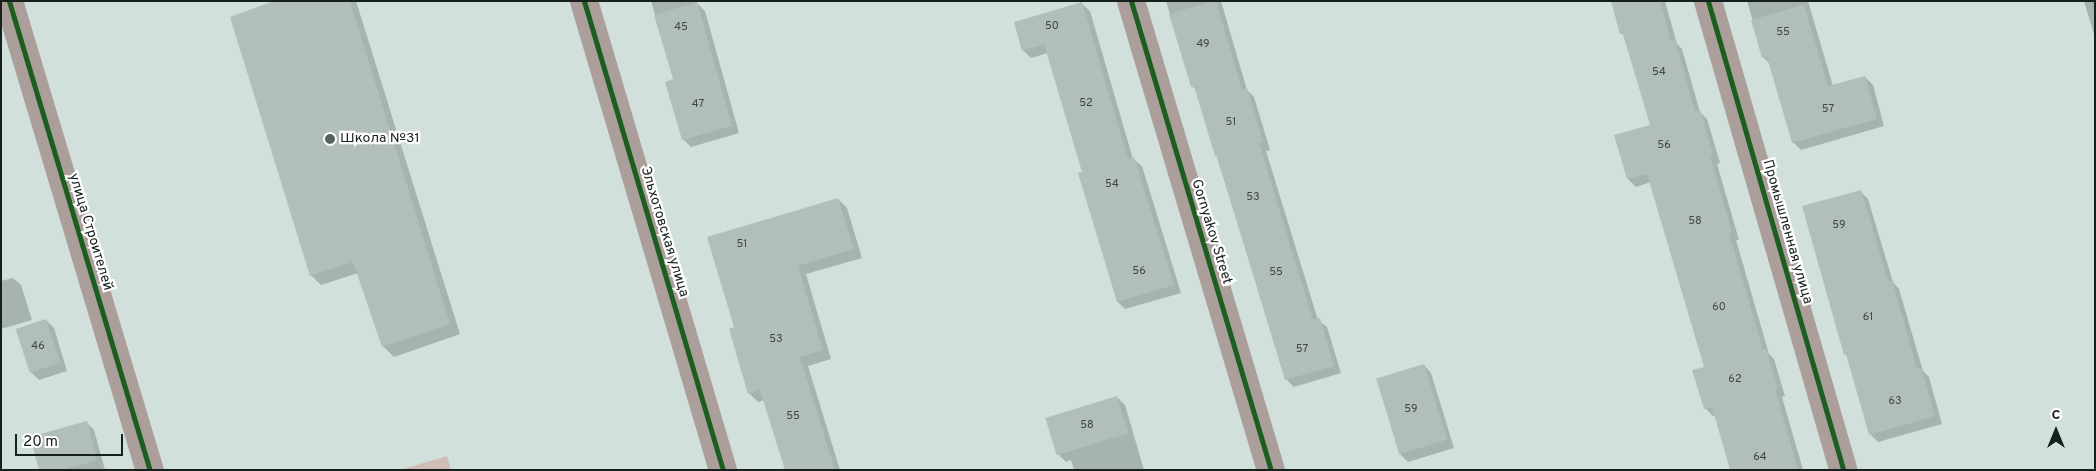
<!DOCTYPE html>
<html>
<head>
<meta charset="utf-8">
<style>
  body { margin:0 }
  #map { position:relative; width:2096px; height:471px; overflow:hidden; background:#d1e0db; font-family:Overpass,sans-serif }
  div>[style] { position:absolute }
  .green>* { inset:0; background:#d1bdb6 }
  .shadow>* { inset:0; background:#0003 }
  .building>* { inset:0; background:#b2beba; transform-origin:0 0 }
  .minor>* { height:28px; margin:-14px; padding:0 14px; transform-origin:14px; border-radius:14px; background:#ac9e9a }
  .tertiary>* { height:28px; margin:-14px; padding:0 14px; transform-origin:14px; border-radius:14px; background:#ac9e9a }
  .cycleway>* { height:5px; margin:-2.5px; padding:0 2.5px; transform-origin:2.5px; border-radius:2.5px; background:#1b5e20 }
  .dots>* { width:14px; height:14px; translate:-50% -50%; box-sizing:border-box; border:2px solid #fff; border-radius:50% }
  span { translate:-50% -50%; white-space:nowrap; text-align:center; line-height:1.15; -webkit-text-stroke:4.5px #fff; paint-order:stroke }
  .number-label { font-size:11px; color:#3d4844 }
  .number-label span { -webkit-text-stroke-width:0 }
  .poi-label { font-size:14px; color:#16201d }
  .left { translate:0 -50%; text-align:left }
  .street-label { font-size:14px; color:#16201d }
  .frame { position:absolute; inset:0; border:2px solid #16201d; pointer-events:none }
  .north { position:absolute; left:2031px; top:406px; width:50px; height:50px; -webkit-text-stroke:4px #fff; paint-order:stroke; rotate:0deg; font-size:14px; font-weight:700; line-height:20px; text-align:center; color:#16201d }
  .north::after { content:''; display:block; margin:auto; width:18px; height:22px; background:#16201d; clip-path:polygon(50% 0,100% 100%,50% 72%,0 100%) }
  .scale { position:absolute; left:15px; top:434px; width:108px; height:22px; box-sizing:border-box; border:2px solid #16201d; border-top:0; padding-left:6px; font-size:15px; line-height:18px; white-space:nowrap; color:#16201d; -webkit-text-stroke:4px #fff; paint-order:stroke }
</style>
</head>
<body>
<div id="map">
  <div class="green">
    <div style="clip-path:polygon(447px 456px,451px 470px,400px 470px)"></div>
  </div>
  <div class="shadow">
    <div style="clip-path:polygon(276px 1px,356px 1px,460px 334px,394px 357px,383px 346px,358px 273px,321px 285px,311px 275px)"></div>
    <div style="clip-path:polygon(651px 1px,695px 1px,705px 11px,739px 133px,691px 147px,683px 139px,675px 80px)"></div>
    <div style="clip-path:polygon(1166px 1px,1221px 1px,1247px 90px,1254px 97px,1270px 150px,1266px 151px,1318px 320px,1327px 327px,1341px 373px,1294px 387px,1286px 379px,1196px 90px,1192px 86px)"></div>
    <div style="clip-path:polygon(1613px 1px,1665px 1px,1677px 44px,1682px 49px,1700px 112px,1707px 119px,1720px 163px,1717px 164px,1739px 240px,1736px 240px,1769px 354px,1774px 359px,1785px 396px,1782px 397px,1803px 470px,1731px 470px,1716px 416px,1713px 416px,1705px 408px,1706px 368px,1651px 182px,1636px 187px,1628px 179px,1616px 136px,1651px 125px)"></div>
    <div style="clip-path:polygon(1747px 1px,1808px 1px,1833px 86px,1865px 77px,1873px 85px,1884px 126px,1801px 150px,1793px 142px,1771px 65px,1764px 58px)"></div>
    <div style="clip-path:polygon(2084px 1px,2095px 1px,2095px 38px)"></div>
    <div style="clip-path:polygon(1082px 4px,1090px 11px,1133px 159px,1142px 166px,1181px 293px,1125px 309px,1118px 302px,1084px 173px,1048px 53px,1031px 58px,1023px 50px)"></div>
    <div style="clip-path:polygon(1860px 191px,1868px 199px,1893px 282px,1899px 289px,1923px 371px,1929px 377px,1942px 424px,1878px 442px,1870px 434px,1848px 357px,1845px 354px)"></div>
    <div style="clip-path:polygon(838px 199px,847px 208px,862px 258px,806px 274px,831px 359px,808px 366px,840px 470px,801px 470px,765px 400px,758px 402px,749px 393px,735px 328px)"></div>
    <div style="clip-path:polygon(13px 278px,21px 285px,32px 320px,1px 329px,1px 281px)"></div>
    <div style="clip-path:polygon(46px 320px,54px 328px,67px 371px,39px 380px,31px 372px)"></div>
    <div style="clip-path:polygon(1424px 365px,1431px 373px,1454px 448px,1408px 462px,1400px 454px,1377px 379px)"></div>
    <div style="clip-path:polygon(1117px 397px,1125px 405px,1144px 470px,1074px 470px,1071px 460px,1066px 462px,1058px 454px,1047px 418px)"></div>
    <div style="clip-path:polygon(86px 422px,94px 430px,105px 470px,40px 470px)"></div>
  </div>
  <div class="building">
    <div style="clip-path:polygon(274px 1px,350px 1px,450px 324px,382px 347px,353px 262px,310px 276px,230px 17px)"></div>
    <div style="clip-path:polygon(1213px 1px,1216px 1px,1242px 90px,1247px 88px,1263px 142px,1259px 143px,1313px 320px,1320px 318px,1334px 366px,1285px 380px,1217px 156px,1215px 156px,1194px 86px,1191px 87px,1169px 14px)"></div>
    <div style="clip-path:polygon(1611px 1px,1660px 1px,1671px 41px,1675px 40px,1695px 112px,1700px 110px,1713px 155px,1710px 156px,1732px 232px,1729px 233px,1763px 350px,1766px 349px,1778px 388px,1775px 389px,1798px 470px,1730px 470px,1712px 407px,1704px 409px,1692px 370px,1704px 367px,1647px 174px,1627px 179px,1614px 135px,1650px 125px,1623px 34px,1620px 34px)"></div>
    <div style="clip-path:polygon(697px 2px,732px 126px,682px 140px,665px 82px,673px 79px,654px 15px)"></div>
    <div style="clip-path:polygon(1082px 2px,1128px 159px,1134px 157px,1174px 285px,1117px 302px,1078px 173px,1082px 172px,1044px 44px,1022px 51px,1014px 22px)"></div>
    <div style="clip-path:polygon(1804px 5px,1828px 86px,1865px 76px,1877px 119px,1792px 143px,1767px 57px,1762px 58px,1751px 20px)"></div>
    <div style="clip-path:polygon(1861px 190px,1888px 281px,1892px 280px,1917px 369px,1921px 368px,1935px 416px,1869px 435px,1846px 354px,1844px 355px,1802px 206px)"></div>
    <div style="clip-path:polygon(838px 198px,854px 249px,798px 266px,823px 350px,800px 357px,835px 470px,785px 470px,760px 390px,748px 394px,729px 329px,734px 327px,707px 237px)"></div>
    <div style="left:46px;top:319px;width:46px;height:32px;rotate:72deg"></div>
    <div style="left:1424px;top:364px;width:79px;height:50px;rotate:73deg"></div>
    <div style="left:1117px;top:396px;width:39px;height:75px;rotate:73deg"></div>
    <div style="clip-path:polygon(87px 421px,97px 460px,63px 470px,39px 470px,30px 437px)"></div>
  </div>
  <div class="minor">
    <div style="left:9px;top:1px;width:490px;rotate:73.3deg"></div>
    <div style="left:1131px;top:1px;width:489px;rotate:73.4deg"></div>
    <div style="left:1708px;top:1px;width:488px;rotate:73.9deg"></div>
  </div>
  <div class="tertiary">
    <div style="left:584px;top:1px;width:489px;rotate:73.5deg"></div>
  </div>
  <div class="cycleway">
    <div style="left:9px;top:1px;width:490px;rotate:73.3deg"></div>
    <div style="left:584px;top:1px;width:489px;rotate:73.5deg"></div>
    <div style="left:1131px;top:1px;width:489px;rotate:73.4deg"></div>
    <div style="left:1708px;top:1px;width:488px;rotate:73.9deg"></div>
  </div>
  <div class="dots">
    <div style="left:330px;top:139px;background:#576360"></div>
  </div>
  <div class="number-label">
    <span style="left:1052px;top:26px">50</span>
    <span style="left:681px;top:27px">45</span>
    <span style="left:1783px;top:32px">55</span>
    <span style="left:1203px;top:44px">49</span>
    <span style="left:1659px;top:72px">54</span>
    <span style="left:1086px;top:103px">52</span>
    <span style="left:698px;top:104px">47</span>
    <span style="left:1828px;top:109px">57</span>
    <span style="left:1231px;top:122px">51</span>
    <span style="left:1664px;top:145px">56</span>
    <span style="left:1112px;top:184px">54</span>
    <span style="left:1253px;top:197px">53</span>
    <span style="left:1695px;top:221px">58</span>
    <span style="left:1839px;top:225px">59</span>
    <span style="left:742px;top:244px">51</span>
    <span style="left:1139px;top:271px">56</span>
    <span style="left:1276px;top:272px">55</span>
    <span style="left:1719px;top:307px">60</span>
    <span style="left:1868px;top:317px">61</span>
    <span style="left:776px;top:339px">53</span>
    <span style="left:38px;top:346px">46</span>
    <span style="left:1302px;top:349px">57</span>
    <span style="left:1735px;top:379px">62</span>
    <span style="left:1895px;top:401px">63</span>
    <span style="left:1411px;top:409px">59</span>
    <span style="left:793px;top:416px">55</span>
    <span style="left:1087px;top:425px">58</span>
    <span style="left:1760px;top:457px">64</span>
  </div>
  <div class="poi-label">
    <span class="left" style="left:340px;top:139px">Школа №31</span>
  </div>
  <div class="street-label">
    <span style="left:90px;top:232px;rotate:73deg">улица Строителей</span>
    <span style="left:664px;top:232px;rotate:73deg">Эльхотовская улица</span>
    <span style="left:1211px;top:232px;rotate:73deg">Gornyakov Street</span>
    <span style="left:1787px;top:232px;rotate:74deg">Промышленная улица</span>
  </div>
  <div class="frame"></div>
  <div class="north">С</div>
  <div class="scale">20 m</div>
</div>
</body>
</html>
